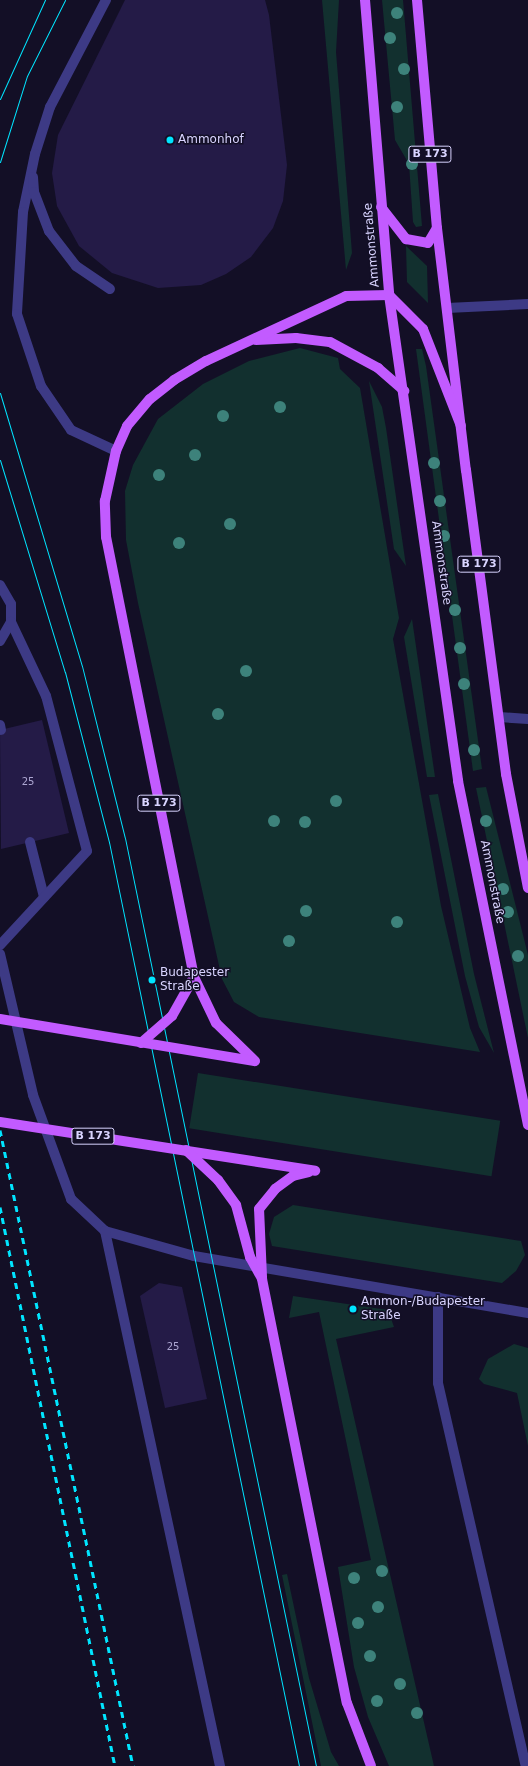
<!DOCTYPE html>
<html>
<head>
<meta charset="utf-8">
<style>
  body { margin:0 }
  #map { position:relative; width:528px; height:1766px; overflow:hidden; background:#130f26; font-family:"DejaVu Sans",sans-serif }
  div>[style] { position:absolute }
  .green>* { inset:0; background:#12302f; transform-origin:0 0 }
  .building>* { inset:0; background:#241b47 }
  .minor>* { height:10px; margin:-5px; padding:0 5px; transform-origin:5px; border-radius:5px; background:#3d3a85 }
  .major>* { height:10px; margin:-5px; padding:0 5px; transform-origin:5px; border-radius:5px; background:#c25bff }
  .tram>* { height:1px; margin:-0.5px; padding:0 0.5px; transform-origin:0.5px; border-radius:0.5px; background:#00e5ff }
  .rail>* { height:3px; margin-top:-1.5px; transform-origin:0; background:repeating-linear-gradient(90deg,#00e5ff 0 6px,transparent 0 11px) }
  .major-bridge>* { height:10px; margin:-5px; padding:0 5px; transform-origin:5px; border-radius:5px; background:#c25bff }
  .trees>* { width:12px; height:12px; margin:-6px; border-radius:50%; background:#3d827b }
  .dots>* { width:11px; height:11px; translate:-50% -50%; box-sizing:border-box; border:2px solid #130f26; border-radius:50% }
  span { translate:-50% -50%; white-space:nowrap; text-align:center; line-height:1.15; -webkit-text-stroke:3px #130f26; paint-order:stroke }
  .number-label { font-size:10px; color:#aca6d1 }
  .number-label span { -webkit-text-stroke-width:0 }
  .shield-label span { padding:1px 3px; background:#130f26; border:1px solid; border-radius:3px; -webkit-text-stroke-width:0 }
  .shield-label { font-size:11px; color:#d9d4ff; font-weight:700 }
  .poi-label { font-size:12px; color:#d9d4ff }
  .left { translate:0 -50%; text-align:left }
  .street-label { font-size:12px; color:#d9d4ff }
</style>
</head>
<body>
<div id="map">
  <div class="green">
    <div style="clip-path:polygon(322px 0,339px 0,336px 52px,352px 253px,346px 270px)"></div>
    <div style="clip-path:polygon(382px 0,403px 0,422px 226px,416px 227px,413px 222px,409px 164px,395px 140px)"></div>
    <div style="clip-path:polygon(406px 246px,427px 266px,428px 303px,407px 282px)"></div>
    <div style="clip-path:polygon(300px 348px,338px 358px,340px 369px,360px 388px,399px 618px,393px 639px,441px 906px,470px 1028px,480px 1052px,259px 1017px,234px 1002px,222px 979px,138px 603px,126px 540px,125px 491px,133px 465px,158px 419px,203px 384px,249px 361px)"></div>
    <div style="clip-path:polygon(416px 349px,422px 349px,426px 366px,482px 769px,473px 771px)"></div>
    <div style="clip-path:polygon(369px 381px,382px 407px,386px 428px,406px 566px,394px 549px)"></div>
    <div style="clip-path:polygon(412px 619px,435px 777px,427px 777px,404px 637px)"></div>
    <div style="clip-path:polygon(486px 787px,528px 955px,528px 1038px,476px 788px)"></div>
    <div style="clip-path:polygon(438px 794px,474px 974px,494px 1053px,479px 1027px,465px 976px,429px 795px)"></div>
    <div style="left:198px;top:1073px;width:306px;height:56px;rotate:9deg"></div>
    <div style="clip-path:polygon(293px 1205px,521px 1241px,525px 1255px,516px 1271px,502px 1283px,272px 1246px,269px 1234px,274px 1217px)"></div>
    <div style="clip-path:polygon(293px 1296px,388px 1310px,394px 1327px,336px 1339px,434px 1766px,389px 1766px,368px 1717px,354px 1667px,338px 1567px,371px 1560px,319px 1312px,289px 1318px)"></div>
    <div style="clip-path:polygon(514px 1344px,528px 1348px,528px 1446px,517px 1393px,484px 1384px,479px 1379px,488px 1359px)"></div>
    <div style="clip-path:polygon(287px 1574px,309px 1678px,331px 1752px,339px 1766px,321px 1766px,282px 1575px)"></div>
  </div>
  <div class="building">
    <div style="clip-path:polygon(125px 0,265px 0,269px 15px,287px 165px,283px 201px,273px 228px,251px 257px,226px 274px,201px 285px,158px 288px,112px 273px,79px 246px,57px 206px,52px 173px,58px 135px)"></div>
    <div style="clip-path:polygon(42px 720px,69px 833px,1px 849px,0 730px)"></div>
    <div style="clip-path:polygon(159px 1283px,182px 1287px,207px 1399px,165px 1408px,140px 1296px)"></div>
  </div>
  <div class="minor">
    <div style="left:106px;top:0;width:121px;rotate:117.6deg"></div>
    <div style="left:50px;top:107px;width:49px;rotate:107.7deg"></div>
    <div style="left:35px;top:154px;width:59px;rotate:101.7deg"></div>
    <div style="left:23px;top:212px;width:102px;rotate:93.4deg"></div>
    <div style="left:17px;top:314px;width:76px;rotate:71.6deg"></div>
    <div style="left:41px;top:386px;width:53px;rotate:55.7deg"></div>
    <div style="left:71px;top:430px;width:50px;rotate:25deg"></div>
    <div style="left:33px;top:177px;width:15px;rotate:86deg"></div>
    <div style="left:34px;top:192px;width:42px;rotate:69deg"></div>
    <div style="left:49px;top:231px;width:44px;rotate:52.4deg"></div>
    <div style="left:76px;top:266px;width:41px;rotate:34.1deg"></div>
    <div style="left:447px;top:308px;width:81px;rotate:-2.8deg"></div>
    <div style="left:0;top:585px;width:22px;rotate:60deg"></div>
    <div style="left:11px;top:604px;width:18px;rotate:90deg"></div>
    <div style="left:11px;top:622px;width:22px;rotate:120deg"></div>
    <div style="left:499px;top:717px;width:29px;rotate:4deg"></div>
    <div style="left:0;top:725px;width:5px;rotate:79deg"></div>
    <div style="left:30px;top:842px;width:57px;rotate:75.7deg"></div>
    <div style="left:0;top:945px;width:128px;rotate:-47.2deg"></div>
    <div style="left:87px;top:851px;width:160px;rotate:-104.8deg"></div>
    <div style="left:46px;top:696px;width:82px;rotate:-115.3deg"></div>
    <div style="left:0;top:954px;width:145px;rotate:76.8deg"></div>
    <div style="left:33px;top:1095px;width:111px;rotate:69.9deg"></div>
    <div style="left:71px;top:1199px;width:47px;rotate:43.3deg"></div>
    <div style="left:105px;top:1231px;width:92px;rotate:15.7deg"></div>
    <div style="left:194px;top:1256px;width:339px;rotate:9.7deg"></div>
    <div style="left:105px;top:1231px;width:547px;rotate:77.87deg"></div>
    <div style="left:438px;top:1297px;width:86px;rotate:90deg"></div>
    <div style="left:438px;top:1383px;width:393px;rotate:77.1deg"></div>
  </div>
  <div class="major">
    <div style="left:365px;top:0;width:296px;rotate:85.3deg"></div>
    <div style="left:389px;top:295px;width:491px;rotate:81.9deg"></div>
    <div style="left:458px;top:781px;width:351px;rotate:78.5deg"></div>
    <div style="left:417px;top:0;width:229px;rotate:85deg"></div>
    <div style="left:437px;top:228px;width:244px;rotate:83.2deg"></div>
    <div style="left:466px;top:470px;width:307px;rotate:82.5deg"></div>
    <div style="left:506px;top:774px;width:116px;rotate:79.1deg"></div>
    <div style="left:381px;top:207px;width:41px;rotate:52deg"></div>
    <div style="left:406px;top:239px;width:22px;rotate:10deg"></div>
    <div style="left:428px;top:243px;width:17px;rotate:-59deg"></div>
    <div style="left:256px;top:340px;width:40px;rotate:-2.9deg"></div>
    <div style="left:296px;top:338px;width:34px;rotate:7deg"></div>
    <div style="left:330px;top:342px;width:55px;rotate:28.4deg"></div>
    <div style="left:378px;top:368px;width:35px;rotate:41deg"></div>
    <div style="left:255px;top:1061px;width:54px;rotate:-135.7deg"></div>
    <div style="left:216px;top:1023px;width:51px;rotate:-115.6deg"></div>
    <div style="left:194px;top:977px;width:449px;rotate:-101.3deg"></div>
    <div style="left:106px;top:537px;width:36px;rotate:-92deg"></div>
    <div style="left:105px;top:501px;width:51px;rotate:-77.6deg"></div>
    <div style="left:116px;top:451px;width:27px;rotate:-66deg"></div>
    <div style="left:127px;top:426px;width:35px;rotate:-50deg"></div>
    <div style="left:150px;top:399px;width:31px;rotate:-38deg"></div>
    <div style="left:174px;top:380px;width:37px;rotate:-31deg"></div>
    <div style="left:206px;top:361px;width:154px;rotate:-24.9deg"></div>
    <div style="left:346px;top:296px;width:43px;rotate:-1.3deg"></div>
    <div style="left:389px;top:295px;width:48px;rotate:45deg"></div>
    <div style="left:423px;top:329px;width:104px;rotate:68.6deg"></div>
    <div style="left:262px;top:1279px;width:432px;rotate:78.7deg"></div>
    <div style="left:347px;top:1703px;width:67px;rotate:69.1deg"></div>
  </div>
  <div class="tram">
    <div style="left:0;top:99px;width:109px;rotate:-65.6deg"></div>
    <div style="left:0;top:162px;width:90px;rotate:-72.6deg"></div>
    <div style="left:27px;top:76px;width:85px;rotate:-63.4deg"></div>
    <div style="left:0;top:393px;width:285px;rotate:73.3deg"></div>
    <div style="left:82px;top:666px;width:177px;rotate:76deg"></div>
    <div style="left:125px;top:838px;width:947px;rotate:78.37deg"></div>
    <div style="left:0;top:460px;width:222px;rotate:73deg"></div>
    <div style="left:65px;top:672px;width:176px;rotate:75.5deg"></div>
    <div style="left:109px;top:842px;width:943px;rotate:78.38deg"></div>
  </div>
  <div class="rail">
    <div style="left:0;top:1130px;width:650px;rotate:78.19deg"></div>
    <div style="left:0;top:1207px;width:571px;rotate:78.38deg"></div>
  </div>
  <div class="major-bridge">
    <div style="left:0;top:1019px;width:258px;rotate:9.4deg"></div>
    <div style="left:141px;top:1043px;width:41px;rotate:-41.1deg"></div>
    <div style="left:172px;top:1016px;width:45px;rotate:-60.6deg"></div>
    <div style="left:0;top:1122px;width:319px;rotate:8.8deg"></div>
    <div style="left:186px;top:1150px;width:44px;rotate:43.2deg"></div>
    <div style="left:218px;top:1180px;width:31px;rotate:54deg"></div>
    <div style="left:236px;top:1205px;width:54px;rotate:74.9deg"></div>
    <div style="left:250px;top:1257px;width:25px;rotate:61deg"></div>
    <div style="left:262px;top:1277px;width:68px;rotate:-92.5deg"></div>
    <div style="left:259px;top:1209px;width:26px;rotate:-51deg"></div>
    <div style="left:275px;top:1189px;width:22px;rotate:-36deg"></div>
    <div style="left:293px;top:1176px;width:16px;rotate:-14deg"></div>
  </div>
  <div class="trees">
    <div style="left:397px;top:13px"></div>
    <div style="left:390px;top:38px"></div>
    <div style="left:404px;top:69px"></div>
    <div style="left:397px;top:107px"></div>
    <div style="left:412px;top:164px"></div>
    <div style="left:280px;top:407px"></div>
    <div style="left:223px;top:416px"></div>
    <div style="left:195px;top:455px"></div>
    <div style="left:434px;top:463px"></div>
    <div style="left:159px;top:475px"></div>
    <div style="left:440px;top:501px"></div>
    <div style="left:230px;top:524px"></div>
    <div style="left:444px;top:536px"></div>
    <div style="left:179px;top:543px"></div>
    <div style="left:455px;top:610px"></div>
    <div style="left:460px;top:648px"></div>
    <div style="left:246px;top:671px"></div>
    <div style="left:464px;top:684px"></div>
    <div style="left:218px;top:714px"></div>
    <div style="left:474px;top:750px"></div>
    <div style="left:336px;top:801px"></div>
    <div style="left:274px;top:821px"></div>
    <div style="left:486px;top:821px"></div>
    <div style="left:305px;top:822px"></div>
    <div style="left:503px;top:889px"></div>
    <div style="left:306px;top:911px"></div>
    <div style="left:508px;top:912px"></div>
    <div style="left:397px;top:922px"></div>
    <div style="left:289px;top:941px"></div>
    <div style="left:518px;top:956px"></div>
    <div style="left:382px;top:1571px"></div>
    <div style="left:354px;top:1578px"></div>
    <div style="left:378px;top:1607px"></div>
    <div style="left:358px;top:1623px"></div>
    <div style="left:370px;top:1656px"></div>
    <div style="left:400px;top:1684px"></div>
    <div style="left:377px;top:1701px"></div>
    <div style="left:417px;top:1713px"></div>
  </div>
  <div class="dots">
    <div style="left:170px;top:140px;background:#00e5ff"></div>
    <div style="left:152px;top:980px;background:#00e5ff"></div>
    <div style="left:353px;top:1309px;background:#00e5ff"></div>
  </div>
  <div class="number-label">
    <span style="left:28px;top:782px">25</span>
    <span style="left:173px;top:1347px">25</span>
  </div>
  <div class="shield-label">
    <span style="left:430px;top:154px">B 173</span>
    <span style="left:479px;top:564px">B 173</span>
    <span style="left:159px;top:803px">B 173</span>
    <span style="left:93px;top:1136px">B 173</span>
  </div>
  <div class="poi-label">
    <span class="left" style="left:178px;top:140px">Ammonhof</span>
    <span class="left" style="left:160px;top:980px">Budapester<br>Straße</span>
    <span class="left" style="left:361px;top:1309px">Ammon-/Budapester<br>Straße</span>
  </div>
  <div class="street-label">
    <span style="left:372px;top:245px;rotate:-95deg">Ammonstraße</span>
    <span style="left:441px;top:563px;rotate:82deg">Ammonstraße</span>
    <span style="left:492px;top:882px;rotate:79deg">Ammonstraße</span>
  </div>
</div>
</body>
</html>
